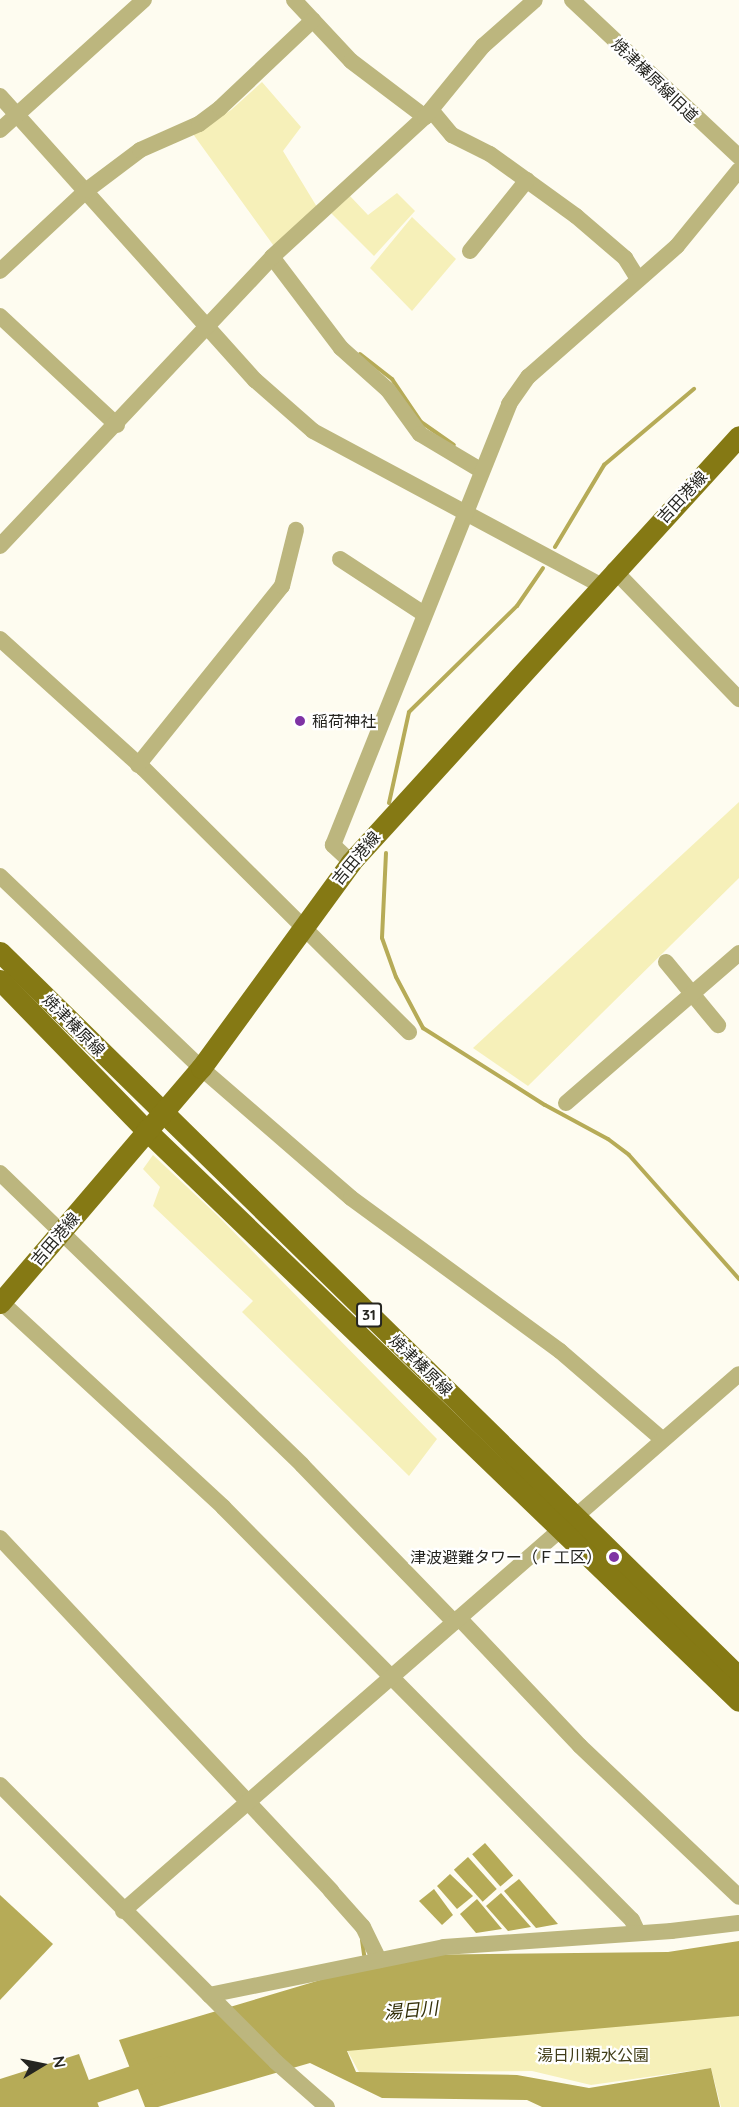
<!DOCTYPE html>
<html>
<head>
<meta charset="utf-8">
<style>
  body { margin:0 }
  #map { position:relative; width:739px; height:2107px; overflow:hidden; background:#fefcf0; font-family:Quicksand,"Noto Sans JP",sans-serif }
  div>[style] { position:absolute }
  .green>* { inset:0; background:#f6f0b9 }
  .water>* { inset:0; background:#b6ab57; transform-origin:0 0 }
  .stream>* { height:4px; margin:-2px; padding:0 2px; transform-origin:2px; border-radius:2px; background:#b6ab57 }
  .river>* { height:24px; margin:-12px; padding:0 12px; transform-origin:12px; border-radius:12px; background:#b6ab57 }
  .minor>* { height:16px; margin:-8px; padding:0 8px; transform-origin:8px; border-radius:8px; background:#bcb67e }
  .major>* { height:21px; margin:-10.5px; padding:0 10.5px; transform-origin:10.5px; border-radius:10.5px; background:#857914 }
  .dots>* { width:16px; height:16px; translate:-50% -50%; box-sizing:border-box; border:3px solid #fff; border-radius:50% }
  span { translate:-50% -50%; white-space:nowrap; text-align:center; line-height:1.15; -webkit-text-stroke:4.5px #fff; paint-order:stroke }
  .shield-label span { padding:2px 4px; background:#fff; border:2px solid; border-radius:4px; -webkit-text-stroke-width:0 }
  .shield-label { font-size:15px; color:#252520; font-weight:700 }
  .street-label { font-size:16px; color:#252520 }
  .poi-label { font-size:16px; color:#252520 }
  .left { translate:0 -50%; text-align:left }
  .right { translate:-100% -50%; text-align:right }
  .park-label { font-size:16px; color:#413d18 }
  .water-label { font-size:18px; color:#332f09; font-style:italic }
  .north { position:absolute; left:12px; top:2035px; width:60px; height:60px; -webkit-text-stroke:4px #fff; paint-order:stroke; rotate:80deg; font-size:16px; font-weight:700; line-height:24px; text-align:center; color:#252520 }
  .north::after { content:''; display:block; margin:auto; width:21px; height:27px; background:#252520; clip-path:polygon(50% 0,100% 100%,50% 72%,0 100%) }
</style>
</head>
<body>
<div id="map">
  <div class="green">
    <div style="clip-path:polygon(262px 82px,301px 127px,283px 151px,317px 207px,276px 249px,193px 134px,231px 110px)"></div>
    <div style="clip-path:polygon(397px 193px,415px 211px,374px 256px,331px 213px,350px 196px,368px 215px)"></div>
    <div style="clip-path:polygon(412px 217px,456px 259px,412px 311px,370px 268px)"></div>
    <div style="clip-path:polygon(739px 802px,739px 878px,528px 1086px,473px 1048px)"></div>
    <div style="clip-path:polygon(153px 1155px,218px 1216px,437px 1439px,409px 1476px,242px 1312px,253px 1301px,153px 1206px,160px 1187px,143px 1169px)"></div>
    <div style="clip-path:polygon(739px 2013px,739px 2107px,721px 2107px,711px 2068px,591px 2085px,532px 2071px,359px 2072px,347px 2050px)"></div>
  </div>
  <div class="water">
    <div style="left:485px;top:1843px;width:43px;height:17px;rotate:49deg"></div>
    <div style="left:468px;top:1857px;width:43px;height:19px;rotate:48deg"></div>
    <div style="clip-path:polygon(450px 1874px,473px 1896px,457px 1909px,437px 1886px)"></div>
    <div style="clip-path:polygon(519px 1879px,558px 1924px,536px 1928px,504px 1891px)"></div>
    <div style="clip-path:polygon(434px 1889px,453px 1915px,442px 1925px,419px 1901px)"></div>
    <div style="clip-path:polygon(501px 1893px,531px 1927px,508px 1931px,486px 1906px)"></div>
    <div style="clip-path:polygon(0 1895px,53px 1944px,0 2000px)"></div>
    <div style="clip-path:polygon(477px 1899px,502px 1929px,476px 1933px,460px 1914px)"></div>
    <div style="clip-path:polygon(739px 1941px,739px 2016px,347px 2051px,356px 2072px,517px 2075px,589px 2088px,711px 2068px,720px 2107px,542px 2107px,527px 2100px,382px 2098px,310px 2063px,158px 2107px,145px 2107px,119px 2040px,404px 1955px,668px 1952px)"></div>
    <div style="clip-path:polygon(79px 2054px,99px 2107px,0 2107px,0 2079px)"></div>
  </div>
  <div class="stream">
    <div style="left:360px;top:354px;width:41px;rotate:38deg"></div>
    <div style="left:392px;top:379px;width:52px;rotate:56deg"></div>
    <div style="left:421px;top:422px;width:40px;rotate:34.9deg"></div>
    <div style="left:555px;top:547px;width:96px;rotate:-59.1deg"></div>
    <div style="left:604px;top:465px;width:118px;rotate:-40.2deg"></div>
    <div style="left:389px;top:803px;width:93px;rotate:-77.6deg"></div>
    <div style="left:409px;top:712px;width:151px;rotate:-44.5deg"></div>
    <div style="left:517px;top:606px;width:46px;rotate:-55.6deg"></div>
    <div style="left:386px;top:853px;width:85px;rotate:92.7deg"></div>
    <div style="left:382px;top:938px;width:41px;rotate:70.3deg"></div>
    <div style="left:396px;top:977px;width:58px;rotate:62.1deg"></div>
    <div style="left:423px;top:1028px;width:144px;rotate:32.3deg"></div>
    <div style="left:545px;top:1105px;width:72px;rotate:28.4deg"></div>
    <div style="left:608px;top:1139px;width:26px;rotate:37deg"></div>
    <div style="left:629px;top:1155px;width:166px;rotate:48.4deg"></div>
    <div style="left:362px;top:1940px;width:15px;rotate:82deg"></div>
  </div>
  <div class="river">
    <div style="left:94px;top:2091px;width:73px;rotate:-18.4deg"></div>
  </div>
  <div class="minor">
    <div style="left:294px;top:0;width:83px;rotate:46.9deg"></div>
    <div style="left:351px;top:61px;width:93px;rotate:37.1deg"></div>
    <div style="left:572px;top:0;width:229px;rotate:43.2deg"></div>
    <div style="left:0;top:96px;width:382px;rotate:48.1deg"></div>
    <div style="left:255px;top:380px;width:77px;rotate:41.3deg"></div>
    <div style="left:313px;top:431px;width:326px;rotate:28.2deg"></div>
    <div style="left:431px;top:110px;width:33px;rotate:50deg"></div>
    <div style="left:452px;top:135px;width:42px;rotate:26.6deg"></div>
    <div style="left:490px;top:154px;width:106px;rotate:35.8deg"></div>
    <div style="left:576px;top:216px;width:65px;rotate:40.6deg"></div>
    <div style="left:625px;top:258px;width:25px;rotate:58deg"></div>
    <div style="left:0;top:130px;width:194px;rotate:-42.1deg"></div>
    <div style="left:470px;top:251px;width:91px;rotate:-51.2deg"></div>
    <div style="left:272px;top:257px;width:114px;rotate:52.8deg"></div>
    <div style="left:341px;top:348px;width:63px;rotate:41.8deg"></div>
    <div style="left:388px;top:390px;width:54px;rotate:54deg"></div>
    <div style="left:420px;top:434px;width:72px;rotate:30.8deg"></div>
    <div style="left:0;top:271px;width:119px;rotate:-43deg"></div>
    <div style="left:87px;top:190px;width:66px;rotate:-37deg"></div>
    <div style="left:140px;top:150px;width:64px;rotate:-23.8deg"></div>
    <div style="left:199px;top:124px;width:26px;rotate:-37deg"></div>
    <div style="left:220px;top:108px;width:128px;rotate:-43.4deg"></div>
    <div style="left:0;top:316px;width:160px;rotate:43deg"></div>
    <div style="left:0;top:546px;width:397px;rotate:-46.7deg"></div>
    <div style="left:272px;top:257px;width:207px;rotate:-42.5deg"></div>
    <div style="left:425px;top:117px;width:92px;rotate:-50.8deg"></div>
    <div style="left:483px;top:46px;width:69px;rotate:-41.5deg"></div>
    <div style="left:340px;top:559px;width:100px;rotate:33.2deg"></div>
    <div style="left:614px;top:570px;width:180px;rotate:45.9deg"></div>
    <div style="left:0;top:639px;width:193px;rotate:42.1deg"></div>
    <div style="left:143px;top:768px;width:375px;rotate:44.8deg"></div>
    <div style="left:138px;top:765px;width:230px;rotate:-51.2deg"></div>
    <div style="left:282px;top:586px;width:58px;rotate:-76deg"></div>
    <div style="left:351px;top:862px;width:25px;rotate:-137deg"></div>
    <div style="left:333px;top:845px;width:475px;rotate:-68.2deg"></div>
    <div style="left:509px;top:404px;width:33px;rotate:-55deg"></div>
    <div style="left:528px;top:377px;width:198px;rotate:-41.3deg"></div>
    <div style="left:677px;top:246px;width:98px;rotate:-50.8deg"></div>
    <div style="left:0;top:876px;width:278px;rotate:43.7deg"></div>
    <div style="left:201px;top:1068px;width:198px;rotate:40.9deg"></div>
    <div style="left:351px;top:1198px;width:259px;rotate:36.2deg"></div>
    <div style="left:560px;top:1351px;width:135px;rotate:40.8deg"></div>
    <div style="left:666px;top:962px;width:82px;rotate:50.5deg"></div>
    <div style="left:566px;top:1103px;width:229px;rotate:-40.9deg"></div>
    <div style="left:0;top:1173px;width:420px;rotate:44deg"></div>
    <div style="left:302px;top:1465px;width:219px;rotate:45.9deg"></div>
    <div style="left:0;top:1301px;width:304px;rotate:42.7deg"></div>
    <div style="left:223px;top:1507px;width:581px;rotate:45.28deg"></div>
    <div style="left:632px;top:1920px;width:14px;rotate:65deg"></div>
    <div style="left:0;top:1538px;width:484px;rotate:46.8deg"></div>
    <div style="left:331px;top:1891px;width:48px;rotate:48.4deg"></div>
    <div style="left:363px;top:1927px;width:37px;rotate:64deg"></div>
    <div style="left:459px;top:1618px;width:176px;rotate:46.6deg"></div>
    <div style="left:580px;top:1746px;width:219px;rotate:43.5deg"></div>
    <div style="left:0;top:1785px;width:391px;rotate:45.1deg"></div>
    <div style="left:276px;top:2062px;width:68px;rotate:41.4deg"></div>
    <div style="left:123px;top:1911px;width:817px;rotate:-41.08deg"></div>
    <div style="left:209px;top:1995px;width:240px;rotate:-11.5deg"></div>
    <div style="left:444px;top:1947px;width:228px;rotate:-4deg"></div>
    <div style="left:671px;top:1931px;width:68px;rotate:-6.7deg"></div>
  </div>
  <div class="major">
    <div style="left:0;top:952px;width:1035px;rotate:44.45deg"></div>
    <div style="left:0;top:980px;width:209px;rotate:45.8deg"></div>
    <div style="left:146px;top:1130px;width:823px;rotate:43.92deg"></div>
    <div style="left:0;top:1303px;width:309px;rotate:-49.5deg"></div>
    <div style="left:201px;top:1068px;width:255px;rotate:-53.9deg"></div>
    <div style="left:351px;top:862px;width:576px;rotate:-47.67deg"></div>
  </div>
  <div class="dots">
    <div style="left:300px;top:721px;background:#7f33a4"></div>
    <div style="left:614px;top:1557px;background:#7f33a4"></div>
  </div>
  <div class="shield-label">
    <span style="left:369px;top:1315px">31</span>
  </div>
  <div class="street-label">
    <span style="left:655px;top:80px;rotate:44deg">焼津榛原線旧道</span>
    <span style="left:682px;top:497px;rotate:-47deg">吉田港線</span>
    <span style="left:356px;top:858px;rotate:-50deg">吉田港線</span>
    <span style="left:74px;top:1025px;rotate:45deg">焼津榛原線</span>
    <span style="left:55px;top:1239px;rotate:-49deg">吉田港線</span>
    <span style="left:421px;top:1365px;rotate:44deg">焼津榛原線</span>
  </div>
  <div class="poi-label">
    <span class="left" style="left:312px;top:721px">稲荷神社</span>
    <span class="right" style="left:602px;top:1557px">津波避難タワー（Ｆ工区）</span>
  </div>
  <div class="park-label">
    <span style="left:593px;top:2055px">湯日川親水公園</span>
  </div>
  <div class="water-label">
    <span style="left:411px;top:2011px;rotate:-5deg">湯日川</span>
  </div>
  <div class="north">N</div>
</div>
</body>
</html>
